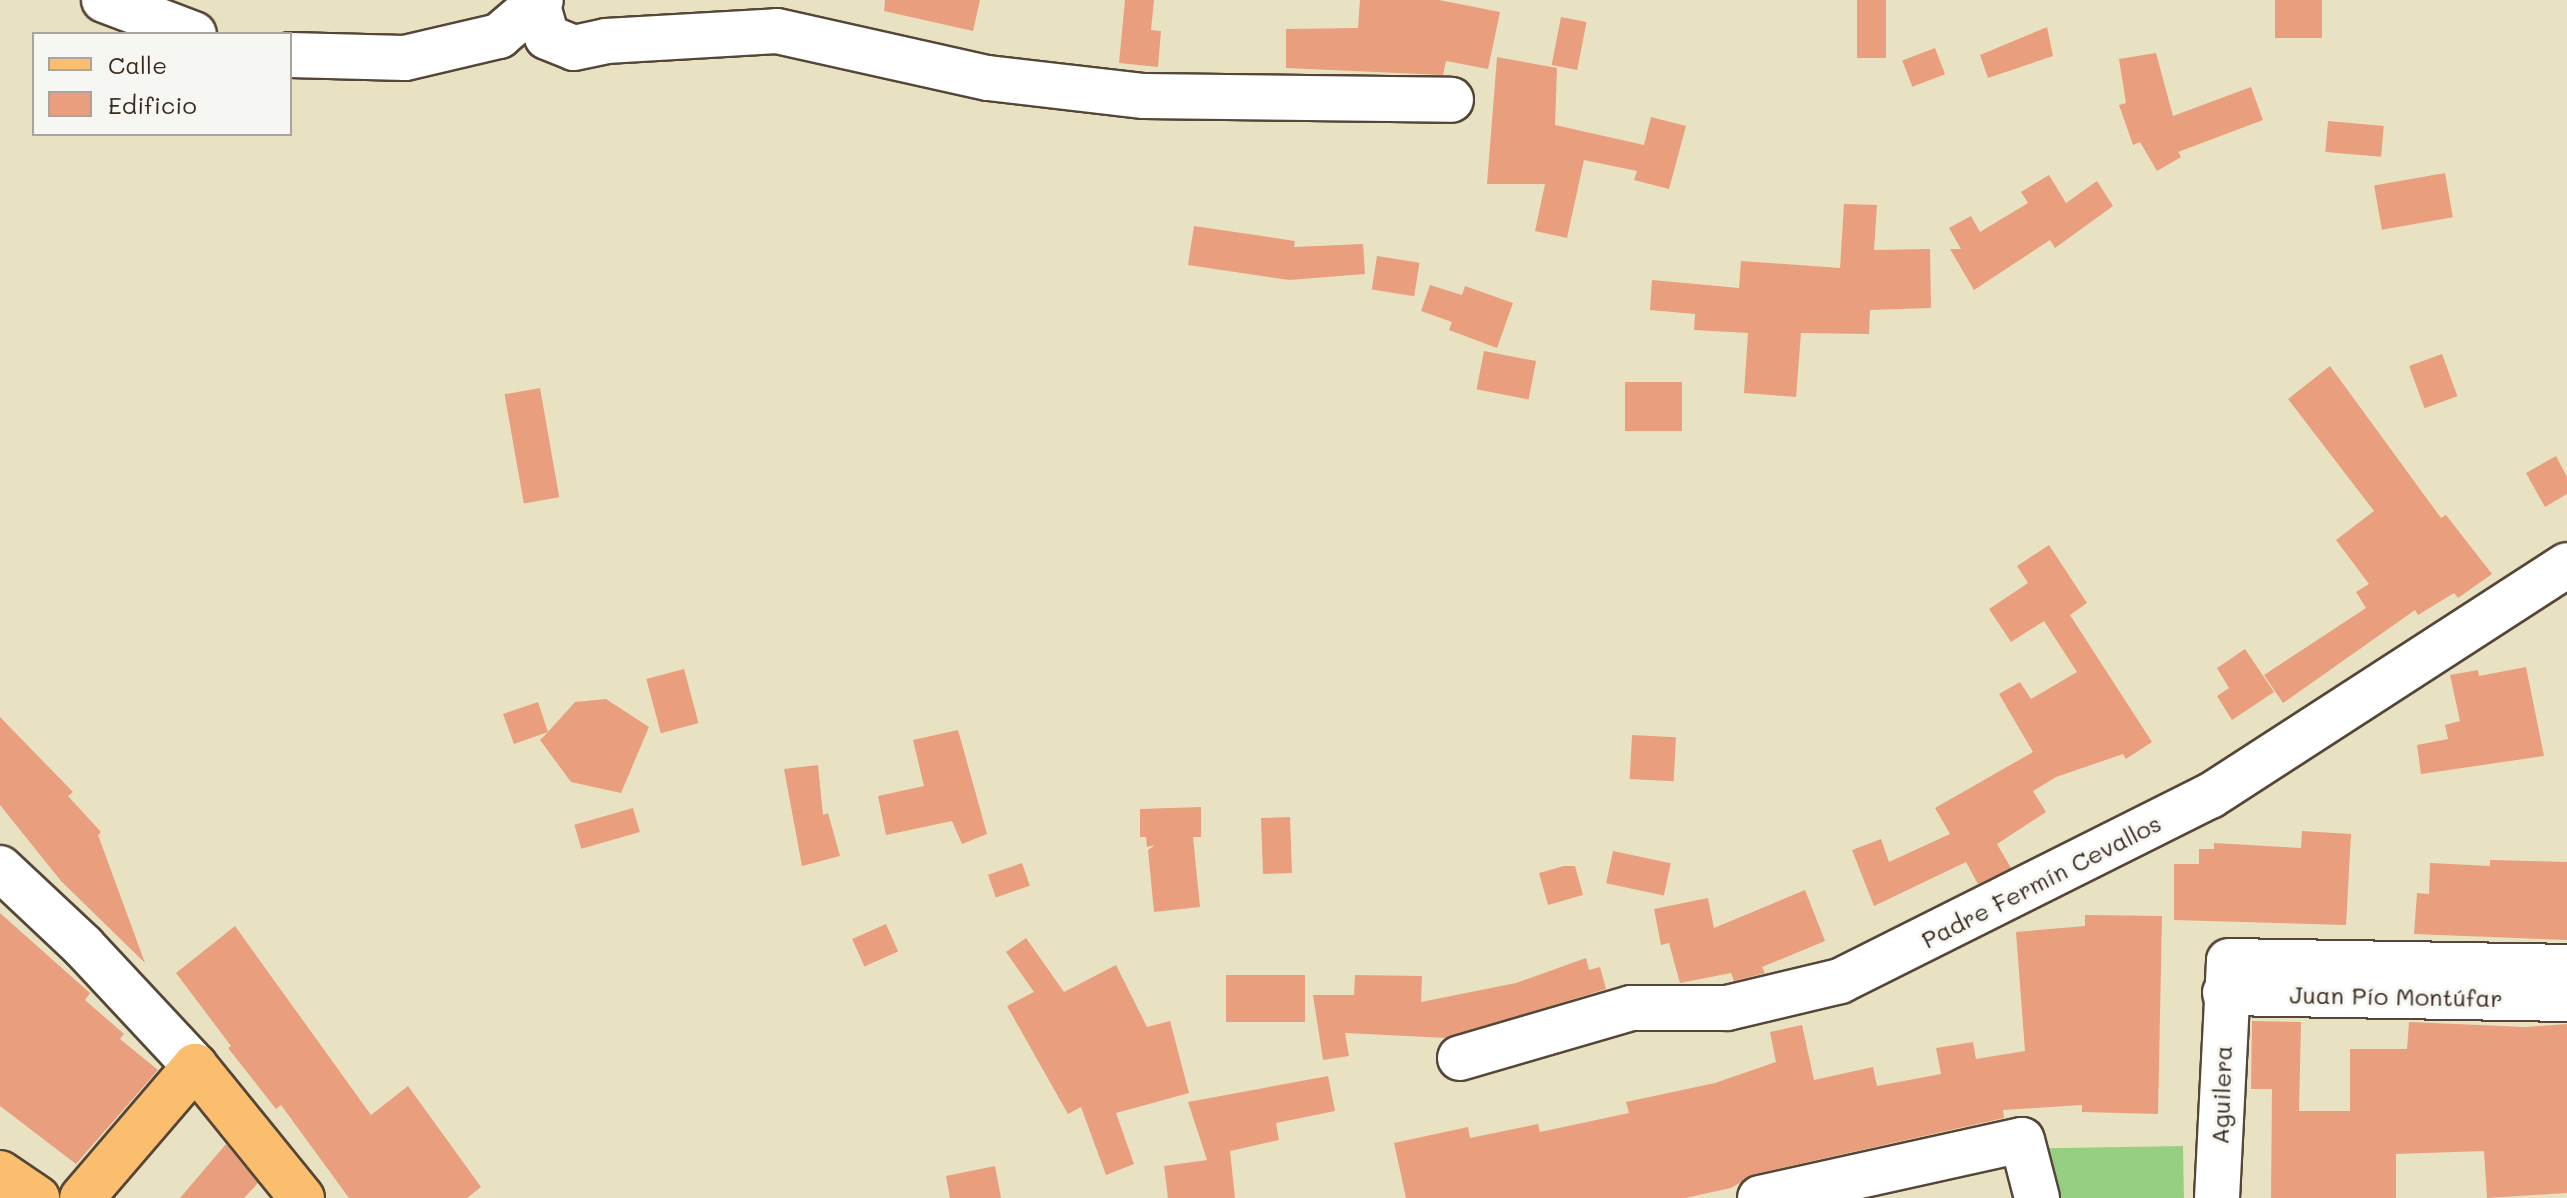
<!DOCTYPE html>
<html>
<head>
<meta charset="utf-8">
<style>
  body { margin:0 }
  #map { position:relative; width:2567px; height:1198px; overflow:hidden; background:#e8e2c2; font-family:Mali,sans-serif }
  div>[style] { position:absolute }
  .green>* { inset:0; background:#97cf82; transform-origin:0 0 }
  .building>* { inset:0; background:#e99f7e; transform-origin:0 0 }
  .roads { filter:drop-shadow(2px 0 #554637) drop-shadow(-2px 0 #554637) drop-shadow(0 2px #554637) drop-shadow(0 -2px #554637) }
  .minor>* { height:44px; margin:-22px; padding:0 22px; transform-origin:22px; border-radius:22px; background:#fff }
  .major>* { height:44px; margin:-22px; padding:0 22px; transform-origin:22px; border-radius:22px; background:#fbbd6e }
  span { translate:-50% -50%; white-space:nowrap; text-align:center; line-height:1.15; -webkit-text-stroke:6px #f6f6f2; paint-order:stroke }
  .street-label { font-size:24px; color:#3b2a1e }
  .legend { position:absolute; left:32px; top:32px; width:260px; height:104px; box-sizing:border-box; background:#f6f6f2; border:2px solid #aba49d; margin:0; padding:10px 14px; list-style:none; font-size:24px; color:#3b2a1e }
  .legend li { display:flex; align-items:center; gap:16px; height:40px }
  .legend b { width:40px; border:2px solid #aba49d }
</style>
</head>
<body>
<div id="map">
  <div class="green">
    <div style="left:2183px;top:1146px;width:52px;height:134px;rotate:89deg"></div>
  </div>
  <div class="building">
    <div style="clip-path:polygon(885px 0,980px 0,973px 31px,884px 11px)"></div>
    <div style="clip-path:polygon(1125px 0,1154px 0,1151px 30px,1161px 31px,1158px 67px,1119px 63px)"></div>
    <div style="clip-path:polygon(1360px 0,1439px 0,1500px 12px,1488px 69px,1446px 61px,1443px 75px,1286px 68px,1286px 29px,1358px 28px)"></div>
    <div style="left:1857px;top:0;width:29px;height:58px"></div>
    <div style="left:2275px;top:0;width:47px;height:38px"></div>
    <div style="left:1561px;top:17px;width:26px;height:49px;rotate:11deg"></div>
    <div style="clip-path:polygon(2047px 27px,2053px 56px,1988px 78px,1980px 55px)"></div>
    <div style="left:1935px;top:48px;width:28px;height:35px;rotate:69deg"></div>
    <div style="clip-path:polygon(2156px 53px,2173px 116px,2251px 87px,2263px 120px,2178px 152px,2181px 157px,2157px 171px,2140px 142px,2133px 145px,2119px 105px,2126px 103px,2119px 59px)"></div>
    <div style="clip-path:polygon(1497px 57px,1557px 68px,1555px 125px,1644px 145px,1651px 117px,1686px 126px,1669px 189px,1634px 180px,1637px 171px,1584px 160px,1567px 238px,1535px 231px,1545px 184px,1487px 184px)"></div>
    <div style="left:2328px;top:121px;width:56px;height:31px;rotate:5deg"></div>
    <div style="left:2445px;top:173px;width:45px;height:72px;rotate:80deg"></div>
    <div style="clip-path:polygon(2049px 175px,2066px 203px,2097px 181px,2113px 206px,2055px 248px,2050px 240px,1974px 290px,1950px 249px,1961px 249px,1949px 228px,1971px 216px,1980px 232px,2028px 203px,2021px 192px)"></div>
    <div style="clip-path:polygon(1844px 204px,1877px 205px,1874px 250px,1930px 249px,1931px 308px,1870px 310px,1869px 334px,1801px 333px,1796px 397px,1744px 393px,1748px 333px,1694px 330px,1695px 314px,1650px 310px,1652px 280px,1739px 288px,1741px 261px,1840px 268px)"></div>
    <div style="clip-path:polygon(1194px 226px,1295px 241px,1294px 247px,1363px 244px,1365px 274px,1289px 280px,1188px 265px)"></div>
    <div style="left:1377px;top:256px;width:43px;height:34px;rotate:9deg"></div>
    <div style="clip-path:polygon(1430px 285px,1462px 295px,1465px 286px,1513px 303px,1497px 348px,1449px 330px,1452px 322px,1421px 311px)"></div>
    <div style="left:1484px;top:351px;width:53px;height:39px;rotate:11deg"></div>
    <div style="left:2442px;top:354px;width:45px;height:35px;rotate:70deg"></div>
    <div style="clip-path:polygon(2330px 366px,2441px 518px,2446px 515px,2492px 574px,2458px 598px,2454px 593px,2418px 615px,2415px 610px,2283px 703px,2264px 675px,2366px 608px,2356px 592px,2369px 584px,2336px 540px,2374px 511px,2288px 399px)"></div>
    <div style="left:1625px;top:382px;width:57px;height:49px"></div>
    <div style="left:540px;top:388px;width:111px;height:36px;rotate:80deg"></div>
    <div style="clip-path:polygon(2556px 456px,2567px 477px,2567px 494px,2545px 507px,2526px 473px)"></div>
    <div style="clip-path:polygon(2049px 545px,2087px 603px,2070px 615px,2152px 742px,2126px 759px,2123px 754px,2056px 777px,2033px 791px,2046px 812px,1997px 844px,2011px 868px,1978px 884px,1966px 862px,1874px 906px,1852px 850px,1881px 839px,1889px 862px,1950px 834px,1935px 808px,2033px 752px,1999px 694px,2020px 682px,2031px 699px,2077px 672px,2044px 621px,2011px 642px,1989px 609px,2028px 583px,2017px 566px)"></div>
    <div style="clip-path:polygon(2245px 649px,2274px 692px,2232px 720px,2217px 696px,2229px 688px,2217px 668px)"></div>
    <div style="clip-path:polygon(2526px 667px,2544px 756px,2421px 774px,2417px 745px,2448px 739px,2445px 725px,2460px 721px,2450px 675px,2478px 670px,2479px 676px)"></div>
    <div style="left:684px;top:669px;width:56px;height:39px;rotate:75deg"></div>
    <div style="clip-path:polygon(606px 699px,649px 727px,621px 793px,571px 782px,540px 740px,548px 732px,514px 744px,503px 714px,538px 702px,548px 732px,575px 702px)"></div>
    <div style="clip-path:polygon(0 717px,73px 792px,68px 796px,101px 832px,98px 835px,145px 963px,61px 881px,0 805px)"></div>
    <div style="clip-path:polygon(958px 730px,987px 834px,962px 844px,952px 821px,886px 835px,878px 796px,924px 786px,913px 740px)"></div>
    <div style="left:1632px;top:735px;width:44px;height:44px;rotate:3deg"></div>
    <div style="clip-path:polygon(818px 765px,823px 815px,828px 813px,840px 856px,802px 866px,784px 769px)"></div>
    <div style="clip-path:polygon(1201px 807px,1201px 837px,1193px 837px,1200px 907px,1154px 912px,1148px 850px,1155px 845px,1147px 847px,1146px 837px,1140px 837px,1140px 809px)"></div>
    <div style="left:633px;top:808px;width:25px;height:61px;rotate:74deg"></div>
    <div style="left:1290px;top:817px;width:56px;height:29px;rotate:88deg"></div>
    <div style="clip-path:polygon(2302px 831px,2351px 834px,2346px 925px,2174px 920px,2174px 864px,2199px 864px,2199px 849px,2214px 849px,2214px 843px,2301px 848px)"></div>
    <div style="left:1613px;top:851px;width:59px;height:33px;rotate:12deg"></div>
    <div style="clip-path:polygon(2490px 860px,2567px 862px,2567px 940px,2414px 934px,2417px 893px,2429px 894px,2430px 863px,2490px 866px)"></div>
    <div style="left:1022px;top:863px;width:24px;height:36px;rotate:71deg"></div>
    <div style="clip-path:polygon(1564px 866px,1575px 866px,1583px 895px,1548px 905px,1539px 873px)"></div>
    <div style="clip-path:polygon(1805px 890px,1825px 941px,1762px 967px,1765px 973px,1734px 981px,1731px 973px,1680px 983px,1669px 943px,1661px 945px,1654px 909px,1708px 898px,1714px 928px)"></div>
    <div style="clip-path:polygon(0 913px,90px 993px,85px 1000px,124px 1034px,120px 1039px,158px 1070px,76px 1164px,0 1106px)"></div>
    <div style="clip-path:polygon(2085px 915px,2162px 916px,2158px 1114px,2082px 1112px,2082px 1105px,2003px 1110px,2004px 1118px,1755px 1174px,1731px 1188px,1685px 1198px,1406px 1198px,1394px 1143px,1468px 1127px,1470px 1138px,1538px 1124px,1540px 1132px,1629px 1113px,1626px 1102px,1715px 1083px,1776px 1062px,1770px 1032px,1802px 1025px,1814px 1080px,1873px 1067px,1877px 1086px,1941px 1074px,1936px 1048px,1973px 1042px,1976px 1059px,2025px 1051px,2016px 932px,2085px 926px)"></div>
    <div style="left:886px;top:924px;width:30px;height:37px;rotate:66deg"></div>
    <div style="clip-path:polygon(235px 926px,371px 1115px,408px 1086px,481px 1187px,467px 1198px,349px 1198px,281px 1105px,276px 1109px,228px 1048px,231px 1046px,176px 973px)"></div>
    <div style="clip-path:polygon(1026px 938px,1064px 992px,1116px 965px,1147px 1027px,1170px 1021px,1189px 1093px,1116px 1113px,1134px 1164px,1106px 1175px,1081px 1107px,1068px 1114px,1007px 1006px,1034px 992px,1006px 952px)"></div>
    <div style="clip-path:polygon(1586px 958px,1589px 970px,1600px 967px,1606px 989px,1447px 1038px,1345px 1033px,1349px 1056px,1323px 1060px,1313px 995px,1354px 995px,1355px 975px,1422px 976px,1421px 1002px,1516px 983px)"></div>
    <div style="left:1226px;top:975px;width:79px;height:47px"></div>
    <div style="clip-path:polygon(2252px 1021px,2301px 1022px,2299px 1111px,2350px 1111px,2350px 1049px,2407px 1049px,2409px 1022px,2525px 1027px,2567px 1024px,2567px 1193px,2487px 1198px,2484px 1151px,2396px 1154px,2396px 1198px,2271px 1198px,2272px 1089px,2251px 1089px)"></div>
    <div style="clip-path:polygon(1328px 1076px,1335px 1111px,1276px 1123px,1279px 1140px,1230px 1151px,1235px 1198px,1168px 1198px,1164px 1166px,1207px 1160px,1188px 1102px)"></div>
    <div style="clip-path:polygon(226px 1144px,258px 1183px,244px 1198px,180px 1198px)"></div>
    <div style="clip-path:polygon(995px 1166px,1001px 1198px,950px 1198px,946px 1176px)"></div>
  </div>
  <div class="roads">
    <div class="minor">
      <div style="left:104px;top:0;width:96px;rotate:20.7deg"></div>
      <div style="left:538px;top:6px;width:32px;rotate:74deg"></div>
      <div style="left:547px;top:37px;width:29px;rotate:22deg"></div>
      <div style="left:574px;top:48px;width:33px;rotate:-12deg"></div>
      <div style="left:606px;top:41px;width:171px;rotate:-3.3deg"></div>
      <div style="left:777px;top:31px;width:216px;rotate:12.6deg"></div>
      <div style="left:988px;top:78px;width:157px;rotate:6.6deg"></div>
      <div style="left:1144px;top:96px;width:307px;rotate:0.7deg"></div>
      <div style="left:290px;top:55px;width:115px;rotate:1.5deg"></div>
      <div style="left:405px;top:58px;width:97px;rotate:-13.2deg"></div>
      <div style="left:499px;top:36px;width:55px;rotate:-40.6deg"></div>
      <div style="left:0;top:868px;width:114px;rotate:43.2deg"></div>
      <div style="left:83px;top:946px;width:164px;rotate:47deg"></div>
      <div style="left:2225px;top:993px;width:342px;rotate:1deg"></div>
      <div style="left:1460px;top:1058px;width:178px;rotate:-16.3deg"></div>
      <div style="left:1631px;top:1008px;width:96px"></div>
      <div style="left:1727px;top:1008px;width:116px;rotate:-13.4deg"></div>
      <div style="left:1840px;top:981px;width:414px;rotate:-26.6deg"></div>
      <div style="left:2210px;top:796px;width:425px;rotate:-32.9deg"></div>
      <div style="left:1760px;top:1198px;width:268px;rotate:-12.5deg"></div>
      <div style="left:2022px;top:1140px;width:60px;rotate:75.5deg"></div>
      <div style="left:2217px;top:1198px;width:237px;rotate:-87.1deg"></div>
      <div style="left:2229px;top:961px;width:338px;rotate:1deg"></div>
    </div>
    <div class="major">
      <div style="left:0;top:1173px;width:45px;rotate:34deg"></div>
      <div style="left:82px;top:1198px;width:174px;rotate:-49.4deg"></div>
      <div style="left:195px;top:1066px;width:170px;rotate:51deg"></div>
    </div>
  </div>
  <div class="street-label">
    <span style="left:2041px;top:881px;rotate:-27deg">Padre Fermín Cevallos</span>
    <span style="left:2396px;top:996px;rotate:1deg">Juan Pío Montúfar</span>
    <span style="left:2221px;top:1095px;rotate:-88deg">Aguilera</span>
  </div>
  <ul class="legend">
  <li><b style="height:10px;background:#fbbd6e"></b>Calle</li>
  <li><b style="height:22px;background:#e99f7e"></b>Edificio</li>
  </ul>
</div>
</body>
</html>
